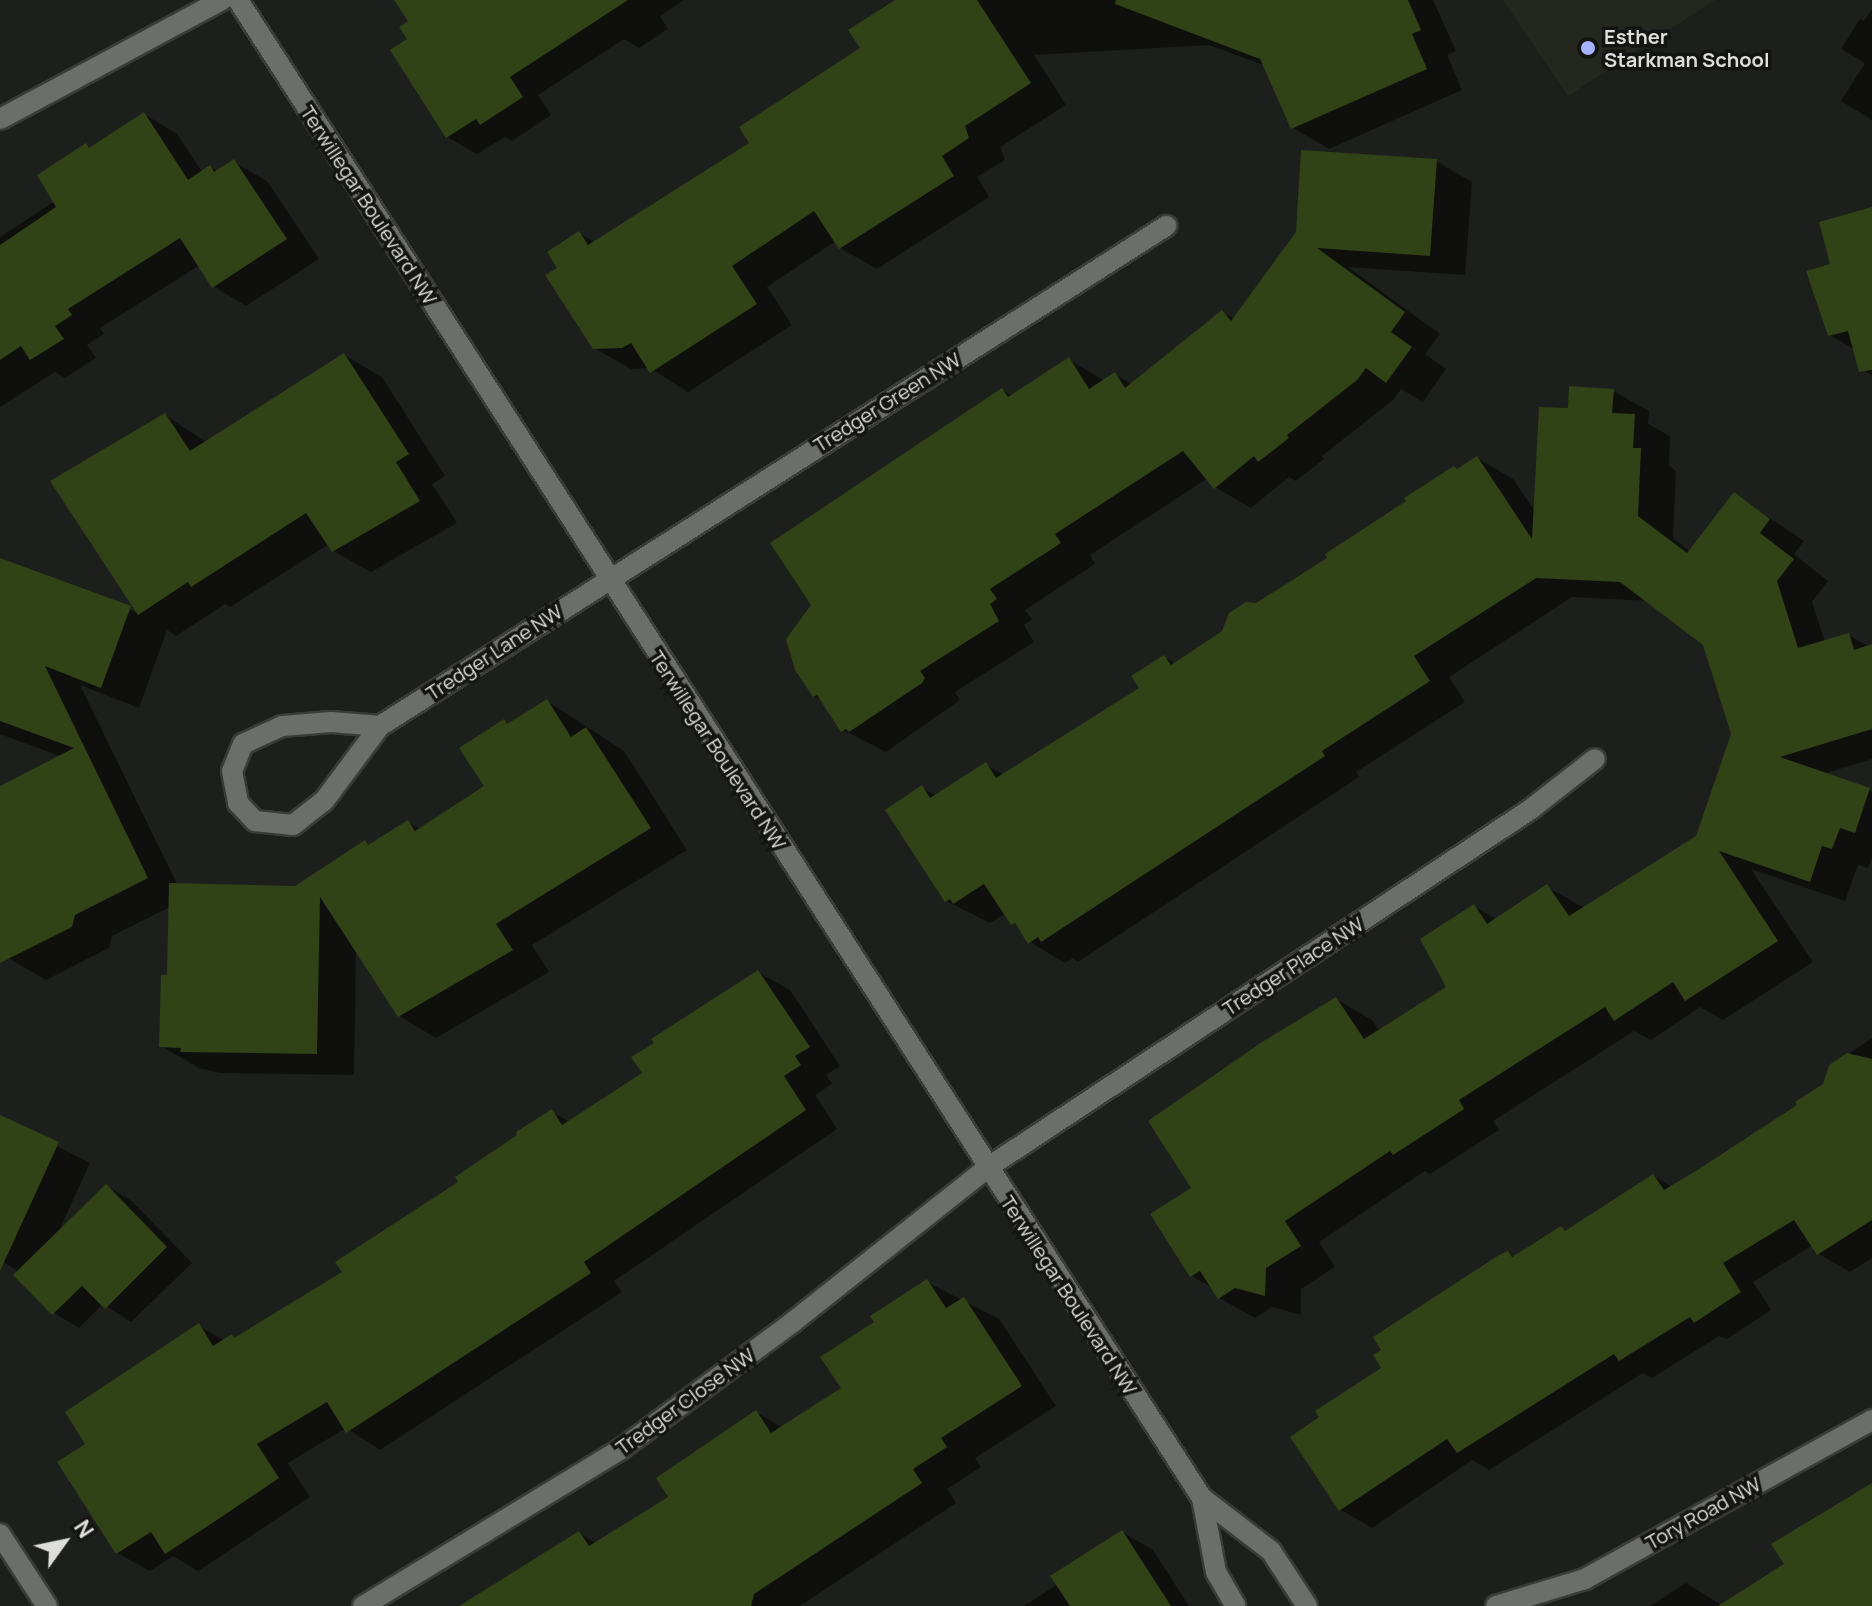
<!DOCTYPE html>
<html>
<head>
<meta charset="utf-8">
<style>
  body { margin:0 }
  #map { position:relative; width:1872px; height:1606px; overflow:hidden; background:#1d1f1c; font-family:Manrope,sans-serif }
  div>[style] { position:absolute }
  .built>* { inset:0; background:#23271f }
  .shadow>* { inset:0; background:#0007 }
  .building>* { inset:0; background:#314216 }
  .roads { filter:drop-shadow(2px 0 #3b3c3a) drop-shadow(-2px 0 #3b3c3a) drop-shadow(0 2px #3b3c3a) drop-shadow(0 -2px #3b3c3a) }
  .minor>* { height:20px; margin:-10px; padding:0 10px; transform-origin:10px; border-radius:10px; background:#6c6e6b }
  .tertiary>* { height:20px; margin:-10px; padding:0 10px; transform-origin:10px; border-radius:10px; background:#6c6e6b }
  .dots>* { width:22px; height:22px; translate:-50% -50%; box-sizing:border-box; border:4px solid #141513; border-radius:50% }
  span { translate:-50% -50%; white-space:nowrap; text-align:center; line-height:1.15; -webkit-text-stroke:7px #141513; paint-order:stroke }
  .poi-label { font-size:20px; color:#dddddc; font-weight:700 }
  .left { translate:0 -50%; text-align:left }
  .street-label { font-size:20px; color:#dddddc }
  .north { position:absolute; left:24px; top:1502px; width:80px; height:80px; -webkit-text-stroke:6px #141513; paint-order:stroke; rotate:57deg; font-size:22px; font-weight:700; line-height:32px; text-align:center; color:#dddddc }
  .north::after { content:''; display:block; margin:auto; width:28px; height:36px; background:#dddddc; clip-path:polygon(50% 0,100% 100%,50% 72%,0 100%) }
</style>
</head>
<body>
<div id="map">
  <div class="built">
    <div style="clip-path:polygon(1503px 0,1715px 0,1568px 96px)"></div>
  </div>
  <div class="shadow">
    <div style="clip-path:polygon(396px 0,684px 0,660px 16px,668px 29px,639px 48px,624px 39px,538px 95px,551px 115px,512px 141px,505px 137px,477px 154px,447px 137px,410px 39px,411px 22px)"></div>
    <div style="clip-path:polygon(898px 0,1433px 0,1456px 51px,1447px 55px,1462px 90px,1329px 149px,1293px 128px,1266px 66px,1209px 45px,1034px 55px,1066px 105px,1000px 147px,1005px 160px,977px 177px,989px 197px,877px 269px,840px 248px,836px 241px,767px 287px,792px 325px,688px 392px,650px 368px,631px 369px,594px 348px,560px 269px,579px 233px,596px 243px,752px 143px,863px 49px)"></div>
    <div style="clip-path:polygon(1872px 9px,1872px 120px,1841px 101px,1865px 63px,1841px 49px,1860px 19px,1864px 21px)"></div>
    <div style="clip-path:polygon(144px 114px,177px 134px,202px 172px,210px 168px,218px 172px,234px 162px,267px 181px,319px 259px,246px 306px,213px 286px,200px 265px,100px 328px,104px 334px,87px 345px,96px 358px,65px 378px,55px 372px,0 407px,0 237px,55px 201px,87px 146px,91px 148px)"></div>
    <div style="clip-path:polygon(1436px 161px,1472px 182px,1465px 275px,1348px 267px,1440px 334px,1425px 354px,1446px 369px,1423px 402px,1401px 389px,1393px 400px,1322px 456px,1324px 459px,1296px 481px,1289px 477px,1251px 508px,1215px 487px,1208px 478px,1090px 555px,1095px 564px,1025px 610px,1032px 620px,1024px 625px,1034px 642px,955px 692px,960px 700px,886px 752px,843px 730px,823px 701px,814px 696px,1002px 390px,1013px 396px,1069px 360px,1105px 381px,1115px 374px,1133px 385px,1223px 312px,1234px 319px,1297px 233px)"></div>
    <div style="clip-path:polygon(1872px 209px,1872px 375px,1866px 372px,1860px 353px,1830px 335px,1809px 272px,1832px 266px)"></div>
    <div style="clip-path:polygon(344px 355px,382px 377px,445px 476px,432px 484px,457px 523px,371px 572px,333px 551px,329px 544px,230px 607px,225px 604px,176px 636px,167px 630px,139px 708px,80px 685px,178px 886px,296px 888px,365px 843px,371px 846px,408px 822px,421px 830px,487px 787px,504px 722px,510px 725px,547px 701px,624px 751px,687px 850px,532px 945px,549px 972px,436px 1038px,399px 1016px,356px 950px,354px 1075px,220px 1073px,199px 1068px,161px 1046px,169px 977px,170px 907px,112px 936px,109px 948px,46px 980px,8px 958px,0 946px,0 789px,62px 757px,0 734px,0 561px,138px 613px,165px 415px,206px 442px)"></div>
    <div style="clip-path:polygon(1613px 391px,1649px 411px,1648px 424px,1670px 436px,1669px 466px,1676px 471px,1673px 538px,1691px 552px,1734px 494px,1804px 541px,1794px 554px,1828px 581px,1812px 602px,1825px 642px,1848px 635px,1872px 648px,1872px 759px,1823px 774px,1872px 791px,1872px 858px,1868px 868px,1858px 865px,1845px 901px,1751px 869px,1813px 962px,1723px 1020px,1700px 1007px,1651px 1040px,1634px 1031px,1493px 1121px,1499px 1130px,1430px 1174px,1425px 1171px,1319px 1242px,1335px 1267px,1301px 1289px,1301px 1315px,1272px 1307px,1255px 1318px,1219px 1298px,1213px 1288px,1192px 1276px,1194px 1189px,1336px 999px,1372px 1020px,1380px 1032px,1449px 988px,1474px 906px,1497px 920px,1547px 887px,1583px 907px,1698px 838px,1733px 734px,1705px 644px,1648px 601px,1572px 597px,1449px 677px,1465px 702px,1356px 772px,1359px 777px,1078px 962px,1073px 958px,1065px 963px,1030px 942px,1006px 913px,990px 923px,946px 901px,922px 788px,937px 796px,986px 765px,1005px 776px,1141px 688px,1164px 657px,1176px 664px,1224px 633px,1256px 606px,1477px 458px,1513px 479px,1536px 513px,1570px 410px)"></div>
    <div style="clip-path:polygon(758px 972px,790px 990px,840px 1066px,826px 1075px,832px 1084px,815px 1095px,837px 1129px,614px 1281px,622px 1292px,380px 1450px,346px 1428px,288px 1463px,310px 1497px,198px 1571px,173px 1556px,150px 1571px,117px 1553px,88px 1445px,199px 1326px,225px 1341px,232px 1336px,236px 1339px,344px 1273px,552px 1112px,570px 1122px,645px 1074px)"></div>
    <div style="clip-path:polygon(1872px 1038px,1872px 1258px,1850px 1272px,1819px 1254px,1813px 1245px,1753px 1282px,1771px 1310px,1727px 1339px,1719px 1336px,1652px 1378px,1643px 1373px,1489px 1470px,1472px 1460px,1372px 1528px,1341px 1510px,1293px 1438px,1384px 1369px,1508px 1253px,1515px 1257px,1561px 1228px,1568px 1232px,1653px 1176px,1672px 1187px,1800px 1106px,1825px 1085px,1831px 1066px)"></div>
    <div style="clip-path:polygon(10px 1122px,90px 1163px,58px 1233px,106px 1186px,132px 1201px,192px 1263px,131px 1322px,103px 1304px,79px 1328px,54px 1313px,19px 1272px,0 1260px,0 1124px)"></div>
    <div style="clip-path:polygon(927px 1282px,999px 1319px,1056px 1406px,975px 1458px,981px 1467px,947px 1489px,956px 1503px,800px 1606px,482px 1606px,475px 1596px,579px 1533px,597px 1544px,670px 1497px,756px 1412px,783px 1428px,843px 1389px,877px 1322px)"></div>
    <div style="clip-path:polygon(1872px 1486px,1872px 1606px,1650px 1606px,1686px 1583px,1723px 1606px,1787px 1564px)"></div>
    <div style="clip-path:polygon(1122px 1532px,1153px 1550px,1189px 1606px,1024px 1606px,1058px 1584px)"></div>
  </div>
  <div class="building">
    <div style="clip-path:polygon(394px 0,628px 0,510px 77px,523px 97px,480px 125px,476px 119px,446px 138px,390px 50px,407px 39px,399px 27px,408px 21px)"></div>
    <div style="clip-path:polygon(895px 0,977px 0,1031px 83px,965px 126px,969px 138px,942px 156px,954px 176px,839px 249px,814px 211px,732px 266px,757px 304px,650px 373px,631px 343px,622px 348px,593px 349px,545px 275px,557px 268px,547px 252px,579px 231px,588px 245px,749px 143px,739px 127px,860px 48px,848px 30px)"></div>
    <div style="clip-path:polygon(1116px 0,1408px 0,1421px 30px,1412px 34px,1427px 69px,1291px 129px,1260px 59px,1115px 4px)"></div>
    <div style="clip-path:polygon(144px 112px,188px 180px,210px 165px,214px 172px,234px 159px,287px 239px,212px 288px,180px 238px,68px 309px,72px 315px,55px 326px,64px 339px,30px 360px,21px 346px,0 360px,0 245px,56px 207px,37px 175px,86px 143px,89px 148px)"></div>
    <div style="clip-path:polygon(1301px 150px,1437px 159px,1430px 256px,1317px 248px,1405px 312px,1391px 332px,1412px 347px,1386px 383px,1366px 368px,1357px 380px,1287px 435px,1289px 438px,1258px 462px,1254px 456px,1214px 489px,1183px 451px,1055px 534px,1061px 543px,990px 589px,997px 599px,990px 604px,999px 621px,920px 671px,925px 678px,922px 683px,849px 732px,846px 729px,841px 732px,817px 695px,813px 697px,795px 670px,786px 639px,811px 605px,770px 543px,1002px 388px,1008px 397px,1069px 357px,1089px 389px,1115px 372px,1125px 388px,1222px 310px,1231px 321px,1296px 232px)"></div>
    <div style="clip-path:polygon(1872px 207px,1872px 370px,1859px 372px,1848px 331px,1828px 336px,1806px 271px,1830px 264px,1819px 222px)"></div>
    <div style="clip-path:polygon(344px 353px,409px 454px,396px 462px,420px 501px,332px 552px,306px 513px,191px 587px,188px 582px,138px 615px,50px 481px,165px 413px,190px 451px)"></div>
    <div style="clip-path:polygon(1569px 386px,1614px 389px,1612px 413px,1635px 414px,1633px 448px,1641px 448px,1638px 516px,1687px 553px,1734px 492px,1770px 519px,1760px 533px,1794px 559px,1777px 581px,1798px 648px,1849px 633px,1854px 650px,1872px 644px,1872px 729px,1780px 757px,1870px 788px,1855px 833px,1840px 828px,1832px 849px,1822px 846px,1810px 882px,1719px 851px,1778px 941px,1685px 1001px,1673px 982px,1614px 1021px,1605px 1007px,1459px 1100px,1464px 1109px,1393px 1155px,1390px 1151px,1285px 1221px,1301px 1246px,1266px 1268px,1265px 1296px,1235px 1288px,1218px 1299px,1200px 1271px,1190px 1277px,1150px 1214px,1191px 1188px,1148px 1121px,1262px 1042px,1336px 997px,1364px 1039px,1446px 987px,1420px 939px,1474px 904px,1487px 924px,1547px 884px,1569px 916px,1696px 836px,1731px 734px,1703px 645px,1620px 582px,1536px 578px,1414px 656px,1430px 681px,1322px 751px,1325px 756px,1041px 942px,1038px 937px,1028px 944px,1015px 923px,1011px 925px,984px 884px,953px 904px,950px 899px,945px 902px,885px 810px,922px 785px,930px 798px,986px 762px,996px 778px,1139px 688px,1131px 676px,1164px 655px,1171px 665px,1222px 631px,1229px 613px,1246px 602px,1256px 603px,1327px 558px,1325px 554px,1406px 501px,1404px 498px,1454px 466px,1457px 469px,1477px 456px,1532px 539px,1539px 407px,1568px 408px)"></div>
    <div style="clip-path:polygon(0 558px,131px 606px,101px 688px,45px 666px,148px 878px,75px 915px,72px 927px,0 963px,0 786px,74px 748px,0 721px)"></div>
    <div style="clip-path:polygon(547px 699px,571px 737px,586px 727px,651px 828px,496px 924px,513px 950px,398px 1017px,320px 897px,317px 1054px,180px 1052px,181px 1048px,159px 1047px,161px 975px,167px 975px,169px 883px,295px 886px,365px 840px,368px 845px,408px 820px,415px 831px,484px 786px,459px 748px,504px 719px,507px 724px)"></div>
    <div style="clip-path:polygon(758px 970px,810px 1047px,795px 1056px,801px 1065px,784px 1076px,806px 1110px,584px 1262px,591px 1273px,346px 1433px,327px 1402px,257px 1444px,279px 1478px,220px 1518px,165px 1554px,151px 1532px,116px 1554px,57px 1462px,85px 1444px,65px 1412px,199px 1323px,213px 1346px,232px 1334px,234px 1338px,342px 1272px,335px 1262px,458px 1182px,455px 1177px,517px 1135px,516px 1132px,552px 1109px,562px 1125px,642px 1073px,631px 1057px,654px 1043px,651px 1039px)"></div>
    <div style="clip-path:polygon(1847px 1053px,1872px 1059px,1872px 1220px,1817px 1255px,1794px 1220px,1723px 1263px,1741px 1292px,1694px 1323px,1690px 1317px,1619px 1361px,1614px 1354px,1457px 1453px,1447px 1439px,1339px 1511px,1290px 1437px,1319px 1417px,1315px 1411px,1381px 1368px,1373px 1355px,1381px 1350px,1373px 1337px,1499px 1255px,1508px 1251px,1512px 1257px,1561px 1226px,1565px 1231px,1653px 1174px,1664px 1190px,1696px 1171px,1797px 1105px,1795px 1102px,1823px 1084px,1829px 1065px)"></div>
    <div style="clip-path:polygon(0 1115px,59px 1142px,0 1271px)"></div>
    <div style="clip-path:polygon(106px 1184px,167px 1247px,105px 1309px,82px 1286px,52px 1315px,13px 1275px)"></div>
    <div style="clip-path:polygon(927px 1279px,946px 1308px,964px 1297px,1022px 1386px,941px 1438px,947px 1447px,913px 1469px,922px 1483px,754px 1594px,751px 1606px,459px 1606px,579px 1531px,589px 1546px,668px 1497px,656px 1478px,756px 1410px,771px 1433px,841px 1388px,820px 1357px,874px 1322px,870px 1316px)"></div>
    <div style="clip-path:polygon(1872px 1483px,1872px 1606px,1718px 1606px,1784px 1564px,1771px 1544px)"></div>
    <div style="clip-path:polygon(1122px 1530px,1171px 1606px,1070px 1606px,1050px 1576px)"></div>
  </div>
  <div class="roads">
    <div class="minor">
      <div style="left:0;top:119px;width:252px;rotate:-28.2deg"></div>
      <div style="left:380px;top:726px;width:49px;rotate:-175.3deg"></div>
      <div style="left:331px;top:722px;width:49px;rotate:175.3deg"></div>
      <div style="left:282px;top:726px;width:43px;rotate:155.2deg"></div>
      <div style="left:243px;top:744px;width:29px;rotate:112deg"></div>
      <div style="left:232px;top:771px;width:33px;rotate:79deg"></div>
      <div style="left:238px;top:803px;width:25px;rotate:47deg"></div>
      <div style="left:255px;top:821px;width:38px;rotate:6deg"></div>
      <div style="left:293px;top:825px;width:39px;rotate:-38deg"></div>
      <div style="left:324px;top:801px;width:94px;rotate:-53.3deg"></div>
      <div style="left:380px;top:726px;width:932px;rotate:-32.46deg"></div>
      <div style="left:0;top:1534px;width:86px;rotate:56.9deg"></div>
      <div style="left:363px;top:1606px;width:302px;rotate:-31.3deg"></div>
      <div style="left:621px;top:1449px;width:214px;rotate:-36.4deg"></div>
      <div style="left:793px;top:1322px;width:248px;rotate:-38.4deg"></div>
      <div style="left:987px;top:1168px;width:652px;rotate:-33.42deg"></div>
      <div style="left:1531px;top:809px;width:81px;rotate:-38deg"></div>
    </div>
    <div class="tertiary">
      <div style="left:238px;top:0;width:1781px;rotate:57.24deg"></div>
      <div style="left:1202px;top:1498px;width:87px;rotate:37.5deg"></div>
      <div style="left:1271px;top:1551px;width:66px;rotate:56.8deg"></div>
      <div style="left:1202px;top:1498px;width:75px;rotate:79.3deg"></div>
      <div style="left:1216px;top:1572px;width:39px;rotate:60deg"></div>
      <div style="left:1496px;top:1606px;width:93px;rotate:-16.9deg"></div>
      <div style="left:1585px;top:1579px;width:328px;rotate:-29deg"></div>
    </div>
  </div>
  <div class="dots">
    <div style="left:1588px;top:48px;background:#a7b1fc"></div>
  </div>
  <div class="poi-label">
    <span class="left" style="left:1604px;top:48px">Esther<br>Starkman School</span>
  </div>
  <div class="street-label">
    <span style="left:369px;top:205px;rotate:57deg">Terwillegar Boulevard NW</span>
    <span style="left:887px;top:402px;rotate:-32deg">Tredger Green NW</span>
    <span style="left:494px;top:652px;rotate:-33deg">Tredger Lane NW</span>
    <span style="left:718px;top:750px;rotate:57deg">Terwillegar Boulevard NW</span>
    <span style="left:1293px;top:966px;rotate:-33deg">Tredger Place NW</span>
    <span style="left:1069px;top:1295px;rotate:57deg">Terwillegar Boulevard NW</span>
    <span style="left:685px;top:1401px;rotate:-36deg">Tredger Close NW</span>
    <span style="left:1703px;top:1513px;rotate:-29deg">Tory Road NW</span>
  </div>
  <div class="north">N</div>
</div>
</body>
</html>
